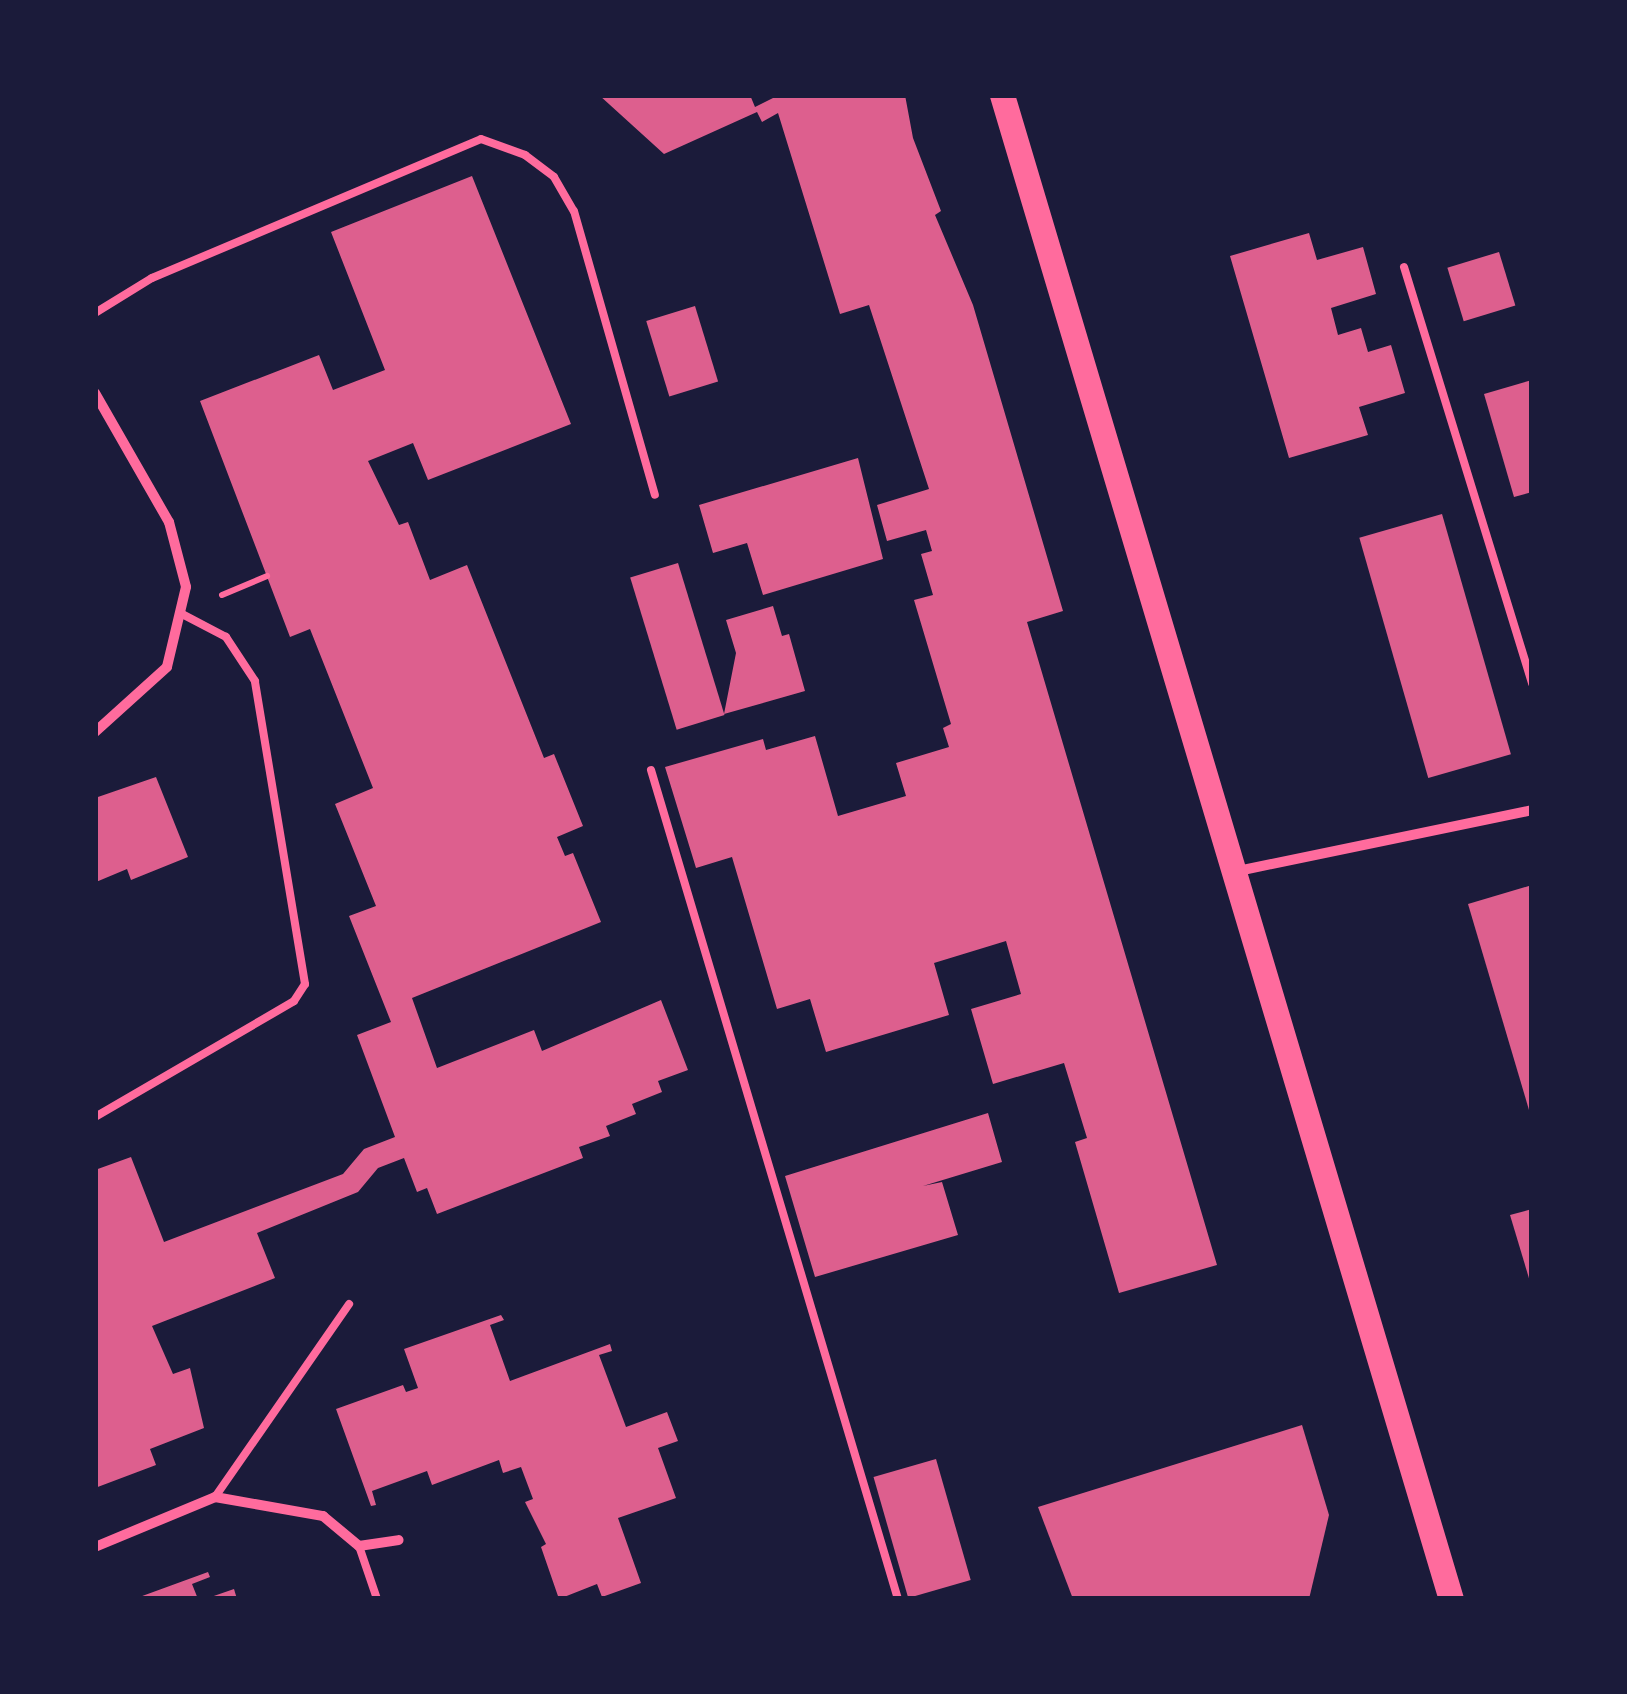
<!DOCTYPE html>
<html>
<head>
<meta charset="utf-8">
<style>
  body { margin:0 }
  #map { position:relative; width:1627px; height:1694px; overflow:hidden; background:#1b1b3a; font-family:"PT Sans",sans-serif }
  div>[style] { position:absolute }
  .building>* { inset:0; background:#dd5f8e; transform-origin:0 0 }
  .path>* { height:6px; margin:-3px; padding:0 3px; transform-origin:3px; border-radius:3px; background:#ff6b9d }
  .service>* { height:8px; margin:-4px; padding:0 4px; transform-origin:4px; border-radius:4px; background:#ff6b9d }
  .minor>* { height:10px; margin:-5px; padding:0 5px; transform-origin:5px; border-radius:5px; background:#ff6b9d }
  .primary>* { height:25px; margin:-12.5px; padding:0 12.5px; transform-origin:12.5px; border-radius:12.5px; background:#ff6b9d }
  span { translate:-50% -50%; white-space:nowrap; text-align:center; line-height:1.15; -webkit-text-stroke:8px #1b1b3a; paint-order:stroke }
  .frame { position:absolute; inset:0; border:98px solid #1b1b3a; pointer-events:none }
</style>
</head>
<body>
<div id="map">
  <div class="building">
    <div style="clip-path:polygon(599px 95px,750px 95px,755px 107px,779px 95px,905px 95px,913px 138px,941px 211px,935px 215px,973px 305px,1063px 611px,1027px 622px,1217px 1265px,1119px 1293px,1075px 1142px,1087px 1138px,1064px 1063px,993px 1084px,971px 1009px,1021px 994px,1006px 941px,934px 963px,949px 1015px,826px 1052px,810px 999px,777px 1009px,732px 857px,696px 868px,665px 767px,763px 739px,766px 750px,815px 736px,838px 816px,906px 796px,896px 763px,949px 747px,943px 728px,951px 724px,914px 600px,933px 595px,921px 554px,932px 551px,926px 530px,887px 541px,877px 505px,929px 489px,869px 305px,840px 314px,778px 113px,762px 122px,757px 112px,664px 154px)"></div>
    <div style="clip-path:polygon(472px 176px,571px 424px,428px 480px,413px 443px,368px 461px,399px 525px,408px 522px,430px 580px,467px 565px,544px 758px,554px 754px,583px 826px,557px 837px,565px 856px,573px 853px,601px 922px,412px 998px,437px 1068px,534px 1030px,542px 1051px,661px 1000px,688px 1070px,658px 1081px,662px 1092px,632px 1104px,636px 1114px,606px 1126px,610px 1136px,579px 1147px,583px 1158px,437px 1214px,427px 1188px,417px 1192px,404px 1158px,378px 1168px,358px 1192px,257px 1233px,275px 1278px,152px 1326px,173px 1374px,190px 1368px,204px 1428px,150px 1449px,156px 1465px,95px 1488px,95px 1170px,131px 1157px,164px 1242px,343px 1174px,364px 1149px,395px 1137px,357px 1035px,391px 1022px,349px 916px,376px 906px,335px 804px,373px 788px,310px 629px,290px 637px,200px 401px,319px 355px,333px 390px,385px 370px,331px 232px)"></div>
    <div style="clip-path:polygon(1309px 233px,1317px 260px,1363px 247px,1376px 294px,1331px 308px,1338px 335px,1361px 328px,1368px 352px,1391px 345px,1405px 393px,1359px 407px,1368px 435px,1289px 458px,1230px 256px)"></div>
    <div style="left:1499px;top:252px;width:56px;height:54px;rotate:73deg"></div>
    <div style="left:695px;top:306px;width:79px;height:51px;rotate:73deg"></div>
    <div style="clip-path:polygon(1532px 380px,1532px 492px,1514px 497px,1484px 394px)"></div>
    <div style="clip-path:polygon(858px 458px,883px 559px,763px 595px,747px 543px,713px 553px,699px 505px)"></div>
    <div style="left:1442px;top:514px;width:250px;height:86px;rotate:74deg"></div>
    <div style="left:678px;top:563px;width:159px;height:50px;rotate:73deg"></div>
    <div style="clip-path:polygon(773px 606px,782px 636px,789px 634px,805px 691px,724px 714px,736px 653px,726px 620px)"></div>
    <div style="clip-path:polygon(156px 777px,188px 857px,131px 880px,127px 869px,96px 882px,95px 895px,95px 798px)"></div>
    <div style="clip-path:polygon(1532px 885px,1532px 1109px,1529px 1110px,1468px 904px)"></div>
    <div style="clip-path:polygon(988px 1113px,1002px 1162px,923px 1186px,942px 1182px,958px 1235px,815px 1277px,785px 1176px)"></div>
    <div style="clip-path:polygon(1532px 1209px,1532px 1285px,1531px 1285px,1510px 1215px)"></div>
    <div style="clip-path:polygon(501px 1315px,504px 1320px,490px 1325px,510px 1381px,610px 1344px,612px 1351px,599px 1355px,626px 1427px,667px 1412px,678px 1441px,658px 1448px,676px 1498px,618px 1518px,641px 1583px,602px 1597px,597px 1584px,559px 1599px,541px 1547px,546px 1544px,525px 1502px,533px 1499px,521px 1467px,503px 1473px,499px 1460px,432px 1485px,427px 1471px,372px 1491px,376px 1505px,371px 1506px,336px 1409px,403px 1385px,406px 1392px,418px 1388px,404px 1349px)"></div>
    <div style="clip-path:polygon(1302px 1425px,1329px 1515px,1309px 1599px,1073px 1599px,1038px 1507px)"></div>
    <div style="left:936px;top:1459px;width:126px;height:65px;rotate:74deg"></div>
    <div style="clip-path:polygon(208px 1572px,210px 1577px,192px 1584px,198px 1599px,134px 1599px)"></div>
    <div style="clip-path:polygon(234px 1589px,237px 1599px,208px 1599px,208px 1598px)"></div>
  </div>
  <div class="path">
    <div style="left:222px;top:595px;width:49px;rotate:-22.9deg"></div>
  </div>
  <div class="service">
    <div style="left:1404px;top:267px;width:436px;rotate:72.9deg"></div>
    <div style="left:95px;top:313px;width:67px;rotate:-31.6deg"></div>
    <div style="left:152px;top:278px;width:357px;rotate:-22.9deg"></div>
    <div style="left:481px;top:139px;width:47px;rotate:20deg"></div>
    <div style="left:525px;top:155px;width:36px;rotate:37deg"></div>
    <div style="left:554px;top:177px;width:39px;rotate:60deg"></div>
    <div style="left:574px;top:211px;width:295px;rotate:74.1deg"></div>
    <div style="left:651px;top:770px;width:865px;rotate:73.41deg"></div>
    <div style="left:95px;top:1117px;width:230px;rotate:-30.2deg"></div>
    <div style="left:294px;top:1001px;width:20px;rotate:-57deg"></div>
    <div style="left:305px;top:984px;width:307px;rotate:-99.4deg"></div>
    <div style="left:255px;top:681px;width:53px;rotate:-123.4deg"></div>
    <div style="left:226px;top:637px;width:52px;rotate:-152.4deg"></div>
    <div style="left:215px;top:1497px;width:235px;rotate:-55.2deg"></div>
    <div style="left:359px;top:1546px;width:56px;rotate:71.2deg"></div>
  </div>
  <div class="minor">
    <div style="left:95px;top:393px;width:149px;rotate:60.2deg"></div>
    <div style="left:169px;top:522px;width:67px;rotate:75.3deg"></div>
    <div style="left:186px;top:587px;width:82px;rotate:103.4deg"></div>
    <div style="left:167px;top:667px;width:97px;rotate:137.9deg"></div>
    <div style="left:1238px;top:871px;width:300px;rotate:-11.7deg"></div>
    <div style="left:95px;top:1547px;width:130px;rotate:-22.6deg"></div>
    <div style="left:215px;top:1497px;width:110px;rotate:10deg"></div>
    <div style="left:323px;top:1516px;width:47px;rotate:39.8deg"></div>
    <div style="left:359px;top:1546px;width:40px;rotate:-8.5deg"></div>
  </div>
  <div class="primary">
    <div style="left:1002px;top:95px;width:1570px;rotate:73.38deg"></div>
  </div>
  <div class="frame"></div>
</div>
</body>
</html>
